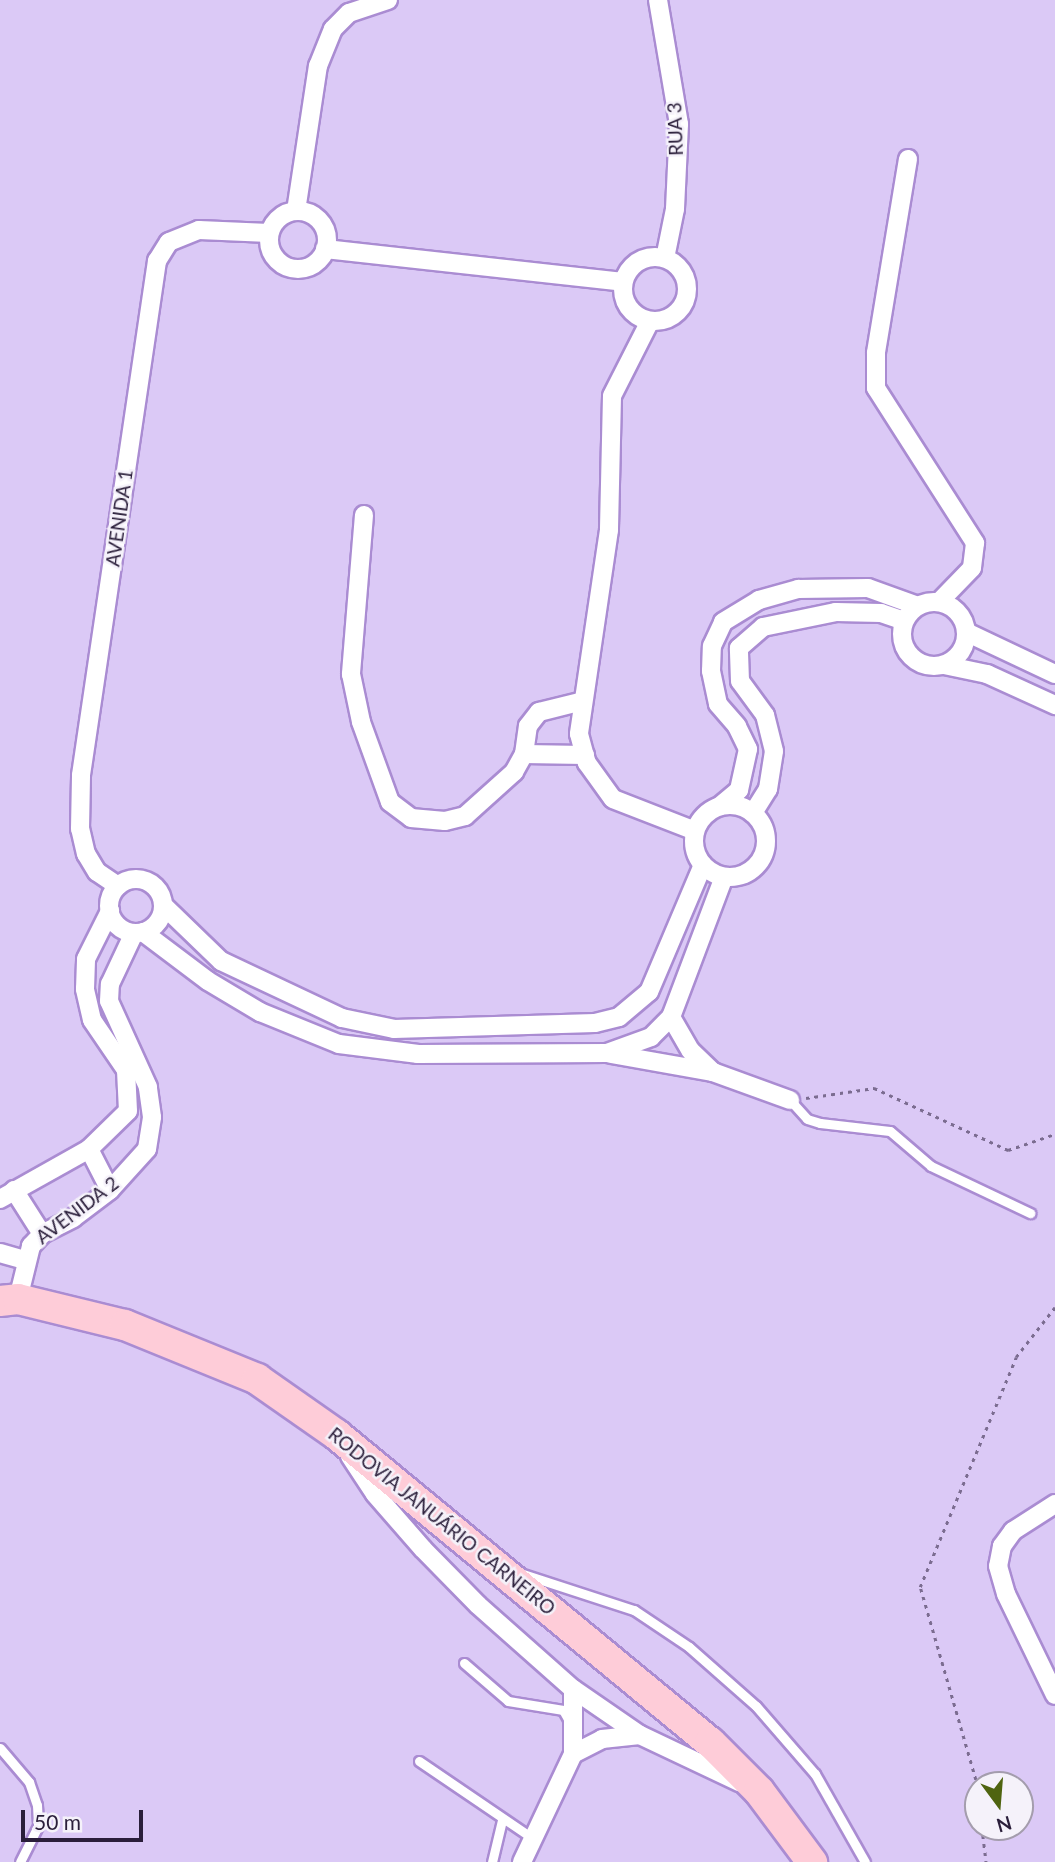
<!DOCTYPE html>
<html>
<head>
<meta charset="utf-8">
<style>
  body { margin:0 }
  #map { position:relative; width:1055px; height:1862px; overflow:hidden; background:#dbc9f6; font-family:Lato,sans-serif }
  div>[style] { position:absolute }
  .path>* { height:2.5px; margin-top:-1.25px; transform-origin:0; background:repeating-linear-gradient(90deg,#7b6c90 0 3.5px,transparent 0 8.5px) }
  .roads { filter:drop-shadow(2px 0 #aa8cd2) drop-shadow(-2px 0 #aa8cd2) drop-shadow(0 2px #aa8cd2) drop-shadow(0 -2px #aa8cd2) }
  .service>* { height:9px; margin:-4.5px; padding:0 4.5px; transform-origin:4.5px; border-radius:4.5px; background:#fff }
  .minor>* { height:18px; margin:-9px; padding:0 9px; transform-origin:9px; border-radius:9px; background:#fff }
  .minor>.ring { margin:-9px; padding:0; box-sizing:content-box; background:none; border:18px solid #fff; border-radius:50% }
  .trunk>* { height:30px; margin:-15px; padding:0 15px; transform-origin:15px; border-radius:15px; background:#feccd8 }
  span { translate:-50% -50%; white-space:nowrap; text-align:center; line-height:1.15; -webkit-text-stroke:5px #f5f2fa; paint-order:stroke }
  .street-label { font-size:19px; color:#2a1e3a }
  .north { position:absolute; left:964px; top:1771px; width:70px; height:70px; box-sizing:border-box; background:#f5f2fa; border:2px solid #a49dad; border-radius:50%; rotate:164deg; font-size:19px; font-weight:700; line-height:28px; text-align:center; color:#2a1e3a }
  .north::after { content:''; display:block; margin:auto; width:24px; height:32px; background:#4f6410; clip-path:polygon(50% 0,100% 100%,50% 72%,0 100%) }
  .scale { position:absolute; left:21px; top:1810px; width:122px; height:32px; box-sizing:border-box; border:4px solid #2a1e3a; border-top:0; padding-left:9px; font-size:21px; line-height:24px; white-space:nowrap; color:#2a1e3a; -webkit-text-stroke:5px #f5f2fa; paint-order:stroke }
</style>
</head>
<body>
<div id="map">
  <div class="path">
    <div style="left:806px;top:1098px;width:69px;rotate:-8.4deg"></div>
    <div style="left:874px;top:1088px;width:148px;rotate:24.8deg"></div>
    <div style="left:1008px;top:1150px;width:50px;rotate:-18.8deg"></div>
    <div style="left:978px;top:1788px;width:209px;rotate:-106.1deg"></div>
    <div style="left:920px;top:1587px;width:249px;rotate:-67.3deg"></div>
    <div style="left:1016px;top:1357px;width:63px;rotate:-52deg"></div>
    <div style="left:982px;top:1827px;width:35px;rotate:83deg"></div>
  </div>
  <div class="roads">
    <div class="service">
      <div style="left:790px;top:1100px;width:25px;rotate:48deg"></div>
      <div style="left:807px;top:1119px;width:14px;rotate:17deg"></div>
      <div style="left:820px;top:1123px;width:70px;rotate:6.5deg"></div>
      <div style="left:890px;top:1131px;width:54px;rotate:40.5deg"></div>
      <div style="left:931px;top:1166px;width:110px;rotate:25.4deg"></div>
      <div style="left:523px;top:1574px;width:117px;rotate:18deg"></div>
      <div style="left:634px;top:1610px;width:66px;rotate:33.9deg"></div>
      <div style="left:689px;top:1647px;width:89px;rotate:41.4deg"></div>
      <div style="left:756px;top:1706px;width:90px;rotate:49.1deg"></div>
      <div style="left:815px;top:1774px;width:101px;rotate:60.4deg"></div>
      <div style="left:464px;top:1663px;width:58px;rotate:40.8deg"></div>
      <div style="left:508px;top:1701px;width:56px;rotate:9.3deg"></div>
      <div style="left:563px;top:1710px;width:13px;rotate:61deg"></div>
      <div style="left:0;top:1748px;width:45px;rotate:49.5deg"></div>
      <div style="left:29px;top:1782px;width:24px;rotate:71deg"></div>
      <div style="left:37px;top:1805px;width:21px;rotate:87deg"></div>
      <div style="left:38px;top:1826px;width:40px;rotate:116.6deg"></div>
      <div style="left:419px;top:1761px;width:135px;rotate:34.2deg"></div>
      <div style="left:492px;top:1862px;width:43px;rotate:-76.6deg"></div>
    </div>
    <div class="minor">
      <div style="left:658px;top:0;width:126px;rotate:80.4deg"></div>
      <div style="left:679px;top:124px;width:85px;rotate:92.7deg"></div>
      <div style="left:675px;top:209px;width:50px;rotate:101.5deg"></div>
      <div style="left:908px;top:159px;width:197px;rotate:99.4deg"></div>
      <div style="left:876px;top:353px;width:35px;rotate:90deg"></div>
      <div style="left:876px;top:388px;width:184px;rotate:57.4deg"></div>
      <div style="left:975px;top:543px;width:25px;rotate:97deg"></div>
      <div style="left:972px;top:568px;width:47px;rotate:134.1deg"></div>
      <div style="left:296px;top:211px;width:147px;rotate:-81.4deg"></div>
      <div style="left:318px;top:66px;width:40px;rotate:-68deg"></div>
      <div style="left:333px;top:29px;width:23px;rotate:-45deg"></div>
      <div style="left:349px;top:13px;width:41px;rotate:-18.4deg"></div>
      <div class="ring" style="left:269px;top:211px;width:40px;height:40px"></div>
      <div style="left:325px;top:249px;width:300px;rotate:6.3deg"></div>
      <div class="ring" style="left:623px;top:257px;width:46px;height:46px"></div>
      <div style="left:650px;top:321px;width:84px;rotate:116.9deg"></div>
      <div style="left:612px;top:396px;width:134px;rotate:91.3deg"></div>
      <div style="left:609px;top:530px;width:206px;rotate:98.4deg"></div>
      <div style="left:579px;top:734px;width:30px;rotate:75deg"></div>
      <div style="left:587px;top:763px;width:44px;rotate:54.2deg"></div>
      <div style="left:613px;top:799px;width:88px;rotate:21.3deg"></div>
      <div style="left:364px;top:515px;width:160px;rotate:94.7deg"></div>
      <div style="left:351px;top:674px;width:49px;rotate:78.2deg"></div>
      <div style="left:361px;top:722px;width:85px;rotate:70.1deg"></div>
      <div style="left:390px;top:802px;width:26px;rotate:37deg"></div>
      <div style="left:411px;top:818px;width:34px;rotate:5deg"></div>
      <div style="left:445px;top:821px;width:21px;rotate:-14deg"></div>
      <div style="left:465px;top:816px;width:66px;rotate:-41.9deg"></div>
      <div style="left:514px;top:772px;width:21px;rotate:-61deg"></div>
      <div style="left:524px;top:754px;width:28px;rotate:-82deg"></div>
      <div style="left:528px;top:726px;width:18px;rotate:-52deg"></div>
      <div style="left:539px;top:712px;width:45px;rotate:-14deg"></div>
      <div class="ring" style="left:902px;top:602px;width:46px;height:46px"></div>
      <div style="left:966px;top:632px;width:98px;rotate:25.3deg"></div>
      <div style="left:944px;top:665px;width:44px;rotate:11.8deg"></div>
      <div style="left:987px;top:674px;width:75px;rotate:24.5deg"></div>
      <div style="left:524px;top:754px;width:61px;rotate:0.9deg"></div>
      <div class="ring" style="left:694px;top:805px;width:54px;height:54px"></div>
      <div style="left:720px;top:806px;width:25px;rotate:-40deg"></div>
      <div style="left:739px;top:790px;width:42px;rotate:-77.6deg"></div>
      <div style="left:748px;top:749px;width:25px;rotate:-116deg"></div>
      <div style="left:737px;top:726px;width:29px;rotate:-131deg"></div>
      <div style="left:718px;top:704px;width:34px;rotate:-102deg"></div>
      <div style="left:711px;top:671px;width:25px;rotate:-88deg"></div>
      <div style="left:712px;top:646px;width:26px;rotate:-65deg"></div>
      <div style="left:723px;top:622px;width:42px;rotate:-31.4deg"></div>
      <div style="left:759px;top:600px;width:41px;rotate:-15.8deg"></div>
      <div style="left:798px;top:589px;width:70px;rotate:-0.8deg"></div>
      <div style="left:868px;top:588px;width:53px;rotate:19.8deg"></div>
      <div style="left:753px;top:813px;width:28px;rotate:-58deg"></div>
      <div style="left:768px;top:789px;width:38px;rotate:-81deg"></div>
      <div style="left:774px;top:751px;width:37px;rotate:-104deg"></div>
      <div style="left:765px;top:715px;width:42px;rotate:-126.3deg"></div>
      <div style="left:740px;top:681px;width:33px;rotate:-92deg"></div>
      <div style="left:739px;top:648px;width:32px;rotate:-41deg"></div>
      <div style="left:763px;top:627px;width:75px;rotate:-11.6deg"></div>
      <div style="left:836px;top:612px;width:45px;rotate:1.3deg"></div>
      <div style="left:881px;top:613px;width:24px;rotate:19deg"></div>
      <div class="ring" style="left:109px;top:879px;width:36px;height:36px"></div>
      <div style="left:118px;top:886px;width:25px;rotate:-146deg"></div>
      <div style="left:97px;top:872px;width:21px;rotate:-121deg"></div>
      <div style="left:86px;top:854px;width:26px;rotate:-103deg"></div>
      <div style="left:80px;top:829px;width:54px;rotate:-88.9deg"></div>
      <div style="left:81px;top:775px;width:520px;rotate:-81.59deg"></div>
      <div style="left:157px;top:261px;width:22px;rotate:-58deg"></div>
      <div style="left:169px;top:242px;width:32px;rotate:-22deg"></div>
      <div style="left:199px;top:230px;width:70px;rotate:2.5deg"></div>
      <div style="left:164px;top:906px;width:79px;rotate:44deg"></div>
      <div style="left:221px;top:961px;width:134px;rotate:25.2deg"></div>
      <div style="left:342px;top:1018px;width:53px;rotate:11.9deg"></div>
      <div style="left:394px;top:1029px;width:201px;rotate:-1.7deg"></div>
      <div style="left:595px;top:1023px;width:25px;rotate:-14deg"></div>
      <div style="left:619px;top:1017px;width:39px;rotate:-40deg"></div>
      <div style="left:649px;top:992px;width:138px;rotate:-67deg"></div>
      <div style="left:143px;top:932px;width:81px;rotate:37deg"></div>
      <div style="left:208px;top:981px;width:61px;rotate:30.8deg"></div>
      <div style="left:260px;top:1012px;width:85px;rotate:22.1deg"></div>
      <div style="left:339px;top:1044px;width:80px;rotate:7.2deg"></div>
      <div style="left:418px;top:1054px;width:189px;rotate:-0.3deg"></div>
      <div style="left:607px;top:1053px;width:47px;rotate:-20deg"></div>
      <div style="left:651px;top:1037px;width:28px;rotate:-45deg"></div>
      <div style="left:671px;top:1017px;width:150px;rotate:-69.3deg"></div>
      <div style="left:671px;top:1017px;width:39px;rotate:60deg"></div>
      <div style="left:691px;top:1051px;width:30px;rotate:44deg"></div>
      <div style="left:611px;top:1054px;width:104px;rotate:10deg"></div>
      <div style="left:713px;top:1072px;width:82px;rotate:20deg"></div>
      <div style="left:89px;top:1149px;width:46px;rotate:62.9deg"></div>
      <div style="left:14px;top:1190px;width:52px;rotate:57.5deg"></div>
      <div style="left:0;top:1199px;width:102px;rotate:-29.3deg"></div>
      <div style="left:89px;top:1149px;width:54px;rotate:-44.3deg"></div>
      <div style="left:128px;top:1111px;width:41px;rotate:-92.8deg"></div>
      <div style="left:126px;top:1070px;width:60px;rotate:-124.2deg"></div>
      <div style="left:92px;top:1020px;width:32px;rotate:-103deg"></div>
      <div style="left:85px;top:989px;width:30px;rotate:-88deg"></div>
      <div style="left:86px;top:959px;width:54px;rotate:-63.4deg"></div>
      <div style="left:0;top:1253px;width:26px;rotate:16deg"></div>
      <div style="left:18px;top:1299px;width:55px;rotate:-76.2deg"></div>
      <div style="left:31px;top:1246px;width:16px;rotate:-47deg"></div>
      <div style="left:42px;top:1234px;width:35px;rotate:-27deg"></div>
      <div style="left:73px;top:1218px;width:46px;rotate:-37.1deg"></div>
      <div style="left:110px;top:1190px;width:55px;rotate:-47.9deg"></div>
      <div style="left:147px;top:1149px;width:32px;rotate:-81deg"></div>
      <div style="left:152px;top:1117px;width:30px;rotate:-98deg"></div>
      <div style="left:148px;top:1087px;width:94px;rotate:-114.4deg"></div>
      <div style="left:109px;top:1001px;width:17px;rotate:-87deg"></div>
      <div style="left:110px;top:984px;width:56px;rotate:-64.8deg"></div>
      <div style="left:350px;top:1456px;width:45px;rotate:56.7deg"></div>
      <div style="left:375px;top:1494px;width:73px;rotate:48.9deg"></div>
      <div style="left:423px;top:1549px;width:78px;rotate:45.5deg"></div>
      <div style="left:478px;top:1605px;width:127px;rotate:41.5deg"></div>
      <div style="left:573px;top:1689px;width:81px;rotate:34.5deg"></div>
      <div style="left:640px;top:1735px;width:110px;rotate:25.4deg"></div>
      <div style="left:1055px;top:1504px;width:50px;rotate:147.3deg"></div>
      <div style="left:1013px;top:1531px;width:19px;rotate:126deg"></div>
      <div style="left:1002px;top:1546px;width:20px;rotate:101deg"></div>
      <div style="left:998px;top:1566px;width:29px;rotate:74deg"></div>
      <div style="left:1006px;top:1594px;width:112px;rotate:64.1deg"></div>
      <div style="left:573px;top:1754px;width:33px;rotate:-27deg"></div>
      <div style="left:602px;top:1739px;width:38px;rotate:-6deg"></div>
      <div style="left:522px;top:1862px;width:119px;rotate:-64.7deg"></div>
      <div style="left:573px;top:1754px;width:65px;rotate:-90deg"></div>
    </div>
    <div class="trunk">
      <div style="left:0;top:1301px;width:18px;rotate:-6deg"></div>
      <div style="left:18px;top:1299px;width:110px;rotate:13.7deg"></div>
      <div style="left:125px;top:1325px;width:143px;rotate:22.2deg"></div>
      <div style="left:257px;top:1379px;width:98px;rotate:35deg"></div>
      <div style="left:337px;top:1435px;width:483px;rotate:39.5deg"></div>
      <div style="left:710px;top:1742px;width:69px;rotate:45deg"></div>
      <div style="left:759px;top:1791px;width:89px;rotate:53.3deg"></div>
    </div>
  </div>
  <div class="street-label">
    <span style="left:675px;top:129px;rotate:-92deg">RUA 3</span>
    <span style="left:119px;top:518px;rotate:-82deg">AVENIDA 1</span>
    <span style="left:77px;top:1210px;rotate:-37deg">AVENIDA 2</span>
    <span style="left:442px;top:1521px;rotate:39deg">RODOVIA JANUÁRIO CARNEIRO</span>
  </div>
  <div class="north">N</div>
  <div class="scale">50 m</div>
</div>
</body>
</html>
